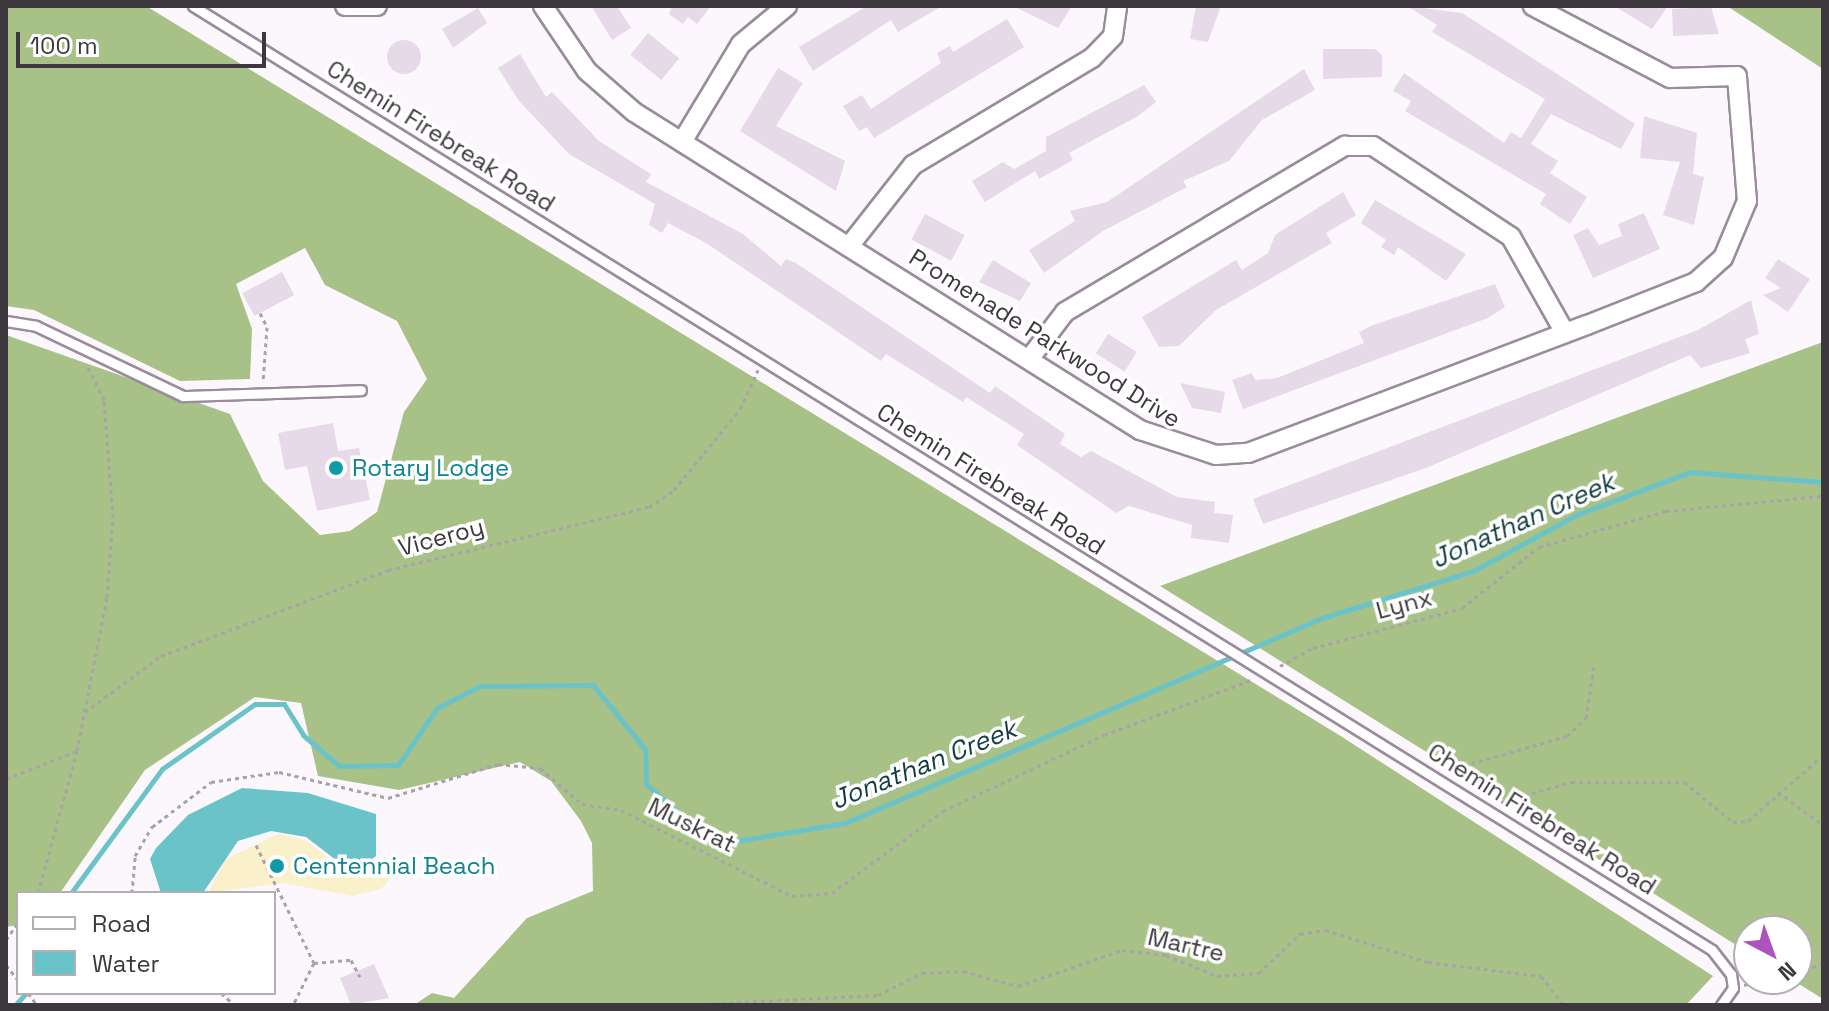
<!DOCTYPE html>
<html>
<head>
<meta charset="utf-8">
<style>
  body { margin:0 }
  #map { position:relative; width:1829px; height:1011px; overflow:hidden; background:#fcf7fd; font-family:"Space Grotesk",sans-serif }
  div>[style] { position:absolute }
  .forest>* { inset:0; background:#a7c186 }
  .sand>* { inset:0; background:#faf0ca }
  .water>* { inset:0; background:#6bc3ca }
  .stream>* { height:5px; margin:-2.5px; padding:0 2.5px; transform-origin:2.5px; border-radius:2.5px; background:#6bc3ca }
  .building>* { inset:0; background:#e6d9e8; transform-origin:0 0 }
  .round { border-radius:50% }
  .path>* { height:3px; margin-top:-1.5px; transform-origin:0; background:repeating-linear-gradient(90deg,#a8a3a9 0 4px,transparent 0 8px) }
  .roads { filter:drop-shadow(2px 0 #998d9b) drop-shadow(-2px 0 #998d9b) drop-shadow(0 2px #998d9b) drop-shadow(0 -2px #998d9b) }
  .service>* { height:9px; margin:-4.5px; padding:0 4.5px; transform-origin:4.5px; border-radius:4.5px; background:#fff }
  .minor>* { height:18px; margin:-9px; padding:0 9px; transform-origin:9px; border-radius:9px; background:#fff }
  .dots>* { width:22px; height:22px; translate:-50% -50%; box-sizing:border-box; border:4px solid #fff; border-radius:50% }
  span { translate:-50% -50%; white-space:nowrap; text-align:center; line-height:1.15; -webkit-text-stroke:7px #fff; paint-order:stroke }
  .street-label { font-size:24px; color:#3d383e }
  .culture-label { font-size:24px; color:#0d838f }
  .left { translate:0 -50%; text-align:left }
  .water-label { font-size:26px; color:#123c3f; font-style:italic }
  .frame { position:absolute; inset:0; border:8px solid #3d383e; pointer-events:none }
  .legend { position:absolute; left:16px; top:891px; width:260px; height:104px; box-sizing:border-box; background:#fff; border:2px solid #b1afb2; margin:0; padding:10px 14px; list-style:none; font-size:24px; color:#3d383e }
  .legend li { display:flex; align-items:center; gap:16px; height:40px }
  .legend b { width:40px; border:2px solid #b1afb2 }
  .north { position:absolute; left:1733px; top:915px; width:80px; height:80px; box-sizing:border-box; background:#fff; border:2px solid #b1afb2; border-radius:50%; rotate:139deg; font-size:22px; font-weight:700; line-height:32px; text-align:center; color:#3d383e }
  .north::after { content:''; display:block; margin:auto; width:28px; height:36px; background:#ac53bf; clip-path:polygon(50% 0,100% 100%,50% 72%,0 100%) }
  .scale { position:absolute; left:16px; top:32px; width:250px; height:36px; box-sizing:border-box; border:4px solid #3d383e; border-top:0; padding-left:10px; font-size:24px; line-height:28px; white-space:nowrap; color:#3d383e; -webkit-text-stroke:6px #fff; paint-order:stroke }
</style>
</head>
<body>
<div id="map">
  <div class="forest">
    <div style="clip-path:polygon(6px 6px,146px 6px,1339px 735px,1713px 976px,1686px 1005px,414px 1005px,432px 993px,454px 998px,527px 918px,593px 891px,592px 843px,581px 821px,551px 781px,520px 762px,399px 790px,318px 776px,301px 703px,255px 697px,145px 770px,60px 893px,18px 893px,18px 925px,6px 927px,6px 335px,230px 414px,263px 481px,320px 535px,350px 531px,377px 512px,404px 412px,427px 379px,397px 321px,325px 285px,305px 248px,236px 284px,252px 329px,250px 379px,180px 381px,34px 310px,6px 306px)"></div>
    <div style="clip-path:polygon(1727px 6px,1823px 6px,1823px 69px)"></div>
    <div style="clip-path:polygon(1823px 342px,1823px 999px,1791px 979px,1797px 979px,1797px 931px,1749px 931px,1749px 953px,1160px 586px)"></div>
  </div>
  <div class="sand">
    <div style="clip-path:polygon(278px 834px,305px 840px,348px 873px,372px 870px,385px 857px,401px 867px,381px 889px,352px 896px,282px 883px,208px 893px,226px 859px)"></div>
  </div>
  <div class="water">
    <div style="clip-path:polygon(242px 788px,308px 793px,376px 814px,376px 856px,362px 867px,345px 867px,306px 837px,271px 831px,238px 841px,203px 893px,161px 893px,150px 859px,156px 848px,188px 815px)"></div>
  </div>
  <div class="stream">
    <div style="left:71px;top:893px;width:154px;rotate:-53.7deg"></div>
    <div style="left:162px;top:769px;width:113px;rotate:-35deg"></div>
    <div style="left:255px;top:704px;width:29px"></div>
    <div style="left:284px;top:704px;width:36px;rotate:58deg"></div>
    <div style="left:303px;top:735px;width:48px;rotate:40.7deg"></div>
    <div style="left:339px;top:766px;width:59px;rotate:-1deg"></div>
    <div style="left:398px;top:765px;width:69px;rotate:-55.6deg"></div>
    <div style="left:437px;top:708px;width:48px;rotate:-27.1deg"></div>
    <div style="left:480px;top:686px;width:113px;rotate:-0.5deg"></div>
    <div style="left:593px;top:685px;width:82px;rotate:50.9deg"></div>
    <div style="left:645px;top:749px;width:35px;rotate:88deg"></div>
    <div style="left:646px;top:784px;width:57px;rotate:41.5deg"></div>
    <div style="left:689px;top:822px;width:51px;rotate:22deg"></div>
    <div style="left:736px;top:841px;width:110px;rotate:-9.4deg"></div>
    <div style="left:845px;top:823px;width:519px;rotate:-23.26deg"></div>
    <div style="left:1322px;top:618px;width:158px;rotate:-17.3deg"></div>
    <div style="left:1473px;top:571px;width:117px;rotate:-28.5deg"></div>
    <div style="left:1576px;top:515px;width:122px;rotate:-20.7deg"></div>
    <div style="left:1690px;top:472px;width:133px;rotate:4.3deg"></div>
    <div style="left:17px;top:1003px;width:13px;rotate:-48deg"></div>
  </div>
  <div class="building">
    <div style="clip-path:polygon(591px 6px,617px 6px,631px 28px,612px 40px)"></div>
    <div style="clip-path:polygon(672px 6px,711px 6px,697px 24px,688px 17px,683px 24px,669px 14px)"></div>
    <div style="clip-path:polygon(867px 6px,942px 6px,898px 32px,891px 20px,813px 71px,799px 47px)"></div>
    <div style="clip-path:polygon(1013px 6px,1072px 6px,1058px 28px)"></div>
    <div style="clip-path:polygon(1196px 6px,1221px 6px,1208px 42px,1190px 39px)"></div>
    <div style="clip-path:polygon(1407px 6px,1462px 13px,1635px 124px,1621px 149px,1551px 114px,1531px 144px,1558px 161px,1550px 173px,1587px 197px,1570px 224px,1540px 204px,1546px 194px,1405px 111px,1411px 101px,1393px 91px,1404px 73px,1504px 143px,1511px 132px,1521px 138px,1545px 99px,1432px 32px,1437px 25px)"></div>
    <div style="clip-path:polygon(1614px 6px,1668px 6px,1652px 29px)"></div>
    <div style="clip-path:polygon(1711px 7px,1719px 34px,1673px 36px,1672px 9px)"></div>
    <div style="clip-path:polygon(478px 8px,487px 23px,453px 48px,442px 29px)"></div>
    <div style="clip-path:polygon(1007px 19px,1024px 47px,874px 138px,867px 127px,859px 131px,843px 106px,862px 95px,871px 109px,941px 63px,937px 53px,950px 46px,953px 52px)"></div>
    <div style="left:648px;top:33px;width:40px;height:28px;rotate:39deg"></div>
    <div class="round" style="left:387px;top:40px;width:34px;height:34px"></div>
    <div style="clip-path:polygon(1323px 49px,1375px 49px,1382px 55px,1382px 77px,1323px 79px)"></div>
    <div style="clip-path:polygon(520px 54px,546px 97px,552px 92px,599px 141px,651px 174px,646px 182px,743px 234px,781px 266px,786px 259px,796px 263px,990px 393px,995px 386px,1065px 434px,1060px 444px,1081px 457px,1091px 451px,1177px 497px,1215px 502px,1214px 513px,1233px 515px,1229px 543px,1191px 538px,1192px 525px,1129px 506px,1116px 513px,1017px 445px,1024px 434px,966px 397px,963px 402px,886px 354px,881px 361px,706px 243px,668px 223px,662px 233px,649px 225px,655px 204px,569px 154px,519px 101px,498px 68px)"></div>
    <div style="clip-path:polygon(778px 68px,803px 83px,776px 126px,845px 161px,836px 191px,740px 131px)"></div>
    <div style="clip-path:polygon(1304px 69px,1315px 90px,1262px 120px,1229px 161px,1183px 181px,1187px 187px,1103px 231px,1044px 273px,1029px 250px,1075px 221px,1070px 211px,1107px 202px)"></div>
    <div style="clip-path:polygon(1144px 85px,1156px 102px,1138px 116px,1069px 153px,1073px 160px,1039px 179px,1035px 171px,985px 202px,972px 181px,1003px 162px,1014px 169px,1046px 151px,1046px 137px)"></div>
    <div style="clip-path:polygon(1644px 116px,1697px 133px,1693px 174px,1704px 177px,1694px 225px,1663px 215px,1680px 162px,1640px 158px)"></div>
    <div style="clip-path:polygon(1343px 192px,1356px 215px,1326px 233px,1332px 243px,1216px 310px,1179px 346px,1159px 347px,1142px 317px,1236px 260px,1242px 270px,1268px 253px,1275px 235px)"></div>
    <div style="clip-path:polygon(1375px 200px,1466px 254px,1446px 281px,1398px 247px,1394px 255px,1381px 247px,1386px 240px,1361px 223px)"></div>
    <div style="clip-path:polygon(1644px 213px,1660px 249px,1593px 278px,1573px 235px,1588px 228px,1599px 245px,1622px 236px,1618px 224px)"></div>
    <div style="left:925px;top:214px;width:45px;height:29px;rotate:28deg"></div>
    <div style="clip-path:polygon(1778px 259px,1810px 279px,1788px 312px,1763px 295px,1781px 288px,1765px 278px)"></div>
    <div style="clip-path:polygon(993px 260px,1031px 283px,1020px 301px,979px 282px)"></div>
    <div style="left:282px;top:272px;width:26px;height:45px;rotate:62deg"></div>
    <div style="clip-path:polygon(1495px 284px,1505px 307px,1488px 318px,1243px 409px,1232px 380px,1252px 373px,1255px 380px,1277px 378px,1364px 343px,1359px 332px,1373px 325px)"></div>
    <div style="clip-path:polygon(1751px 300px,1759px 334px,1745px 339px,1750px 353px,1701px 368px,1690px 355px,1426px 468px,1263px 524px,1253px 499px,1698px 330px)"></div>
    <div style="left:1108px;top:334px;width:34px;height:23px;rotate:32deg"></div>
    <div style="clip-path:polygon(1180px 383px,1225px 392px,1221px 413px,1192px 408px)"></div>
    <div style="clip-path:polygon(333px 423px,338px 451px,359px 448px,370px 500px,317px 511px,307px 466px,285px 470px,278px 433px)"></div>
    <div style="clip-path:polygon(374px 964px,389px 998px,351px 1005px,340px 978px)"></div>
  </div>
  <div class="path">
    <div style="left:260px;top:313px;width:16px;rotate:63deg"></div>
    <div style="left:267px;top:327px;width:55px;rotate:94.2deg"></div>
    <div style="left:1280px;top:666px;width:38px;rotate:-29deg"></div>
    <div style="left:1313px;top:648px;width:154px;rotate:-15deg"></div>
    <div style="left:1462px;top:608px;width:98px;rotate:-38.4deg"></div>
    <div style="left:1539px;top:547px;width:132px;rotate:-15.8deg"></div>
    <div style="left:1666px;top:511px;width:158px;rotate:-5.5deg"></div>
    <div style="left:85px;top:712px;width:94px;rotate:-36.4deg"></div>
    <div style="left:161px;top:656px;width:243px;rotate:-20.7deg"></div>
    <div style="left:388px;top:570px;width:268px;rotate:-13.6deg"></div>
    <div style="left:649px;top:507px;width:30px;rotate:-34deg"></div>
    <div style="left:674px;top:490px;width:104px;rotate:-50.8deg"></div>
    <div style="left:740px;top:409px;width:43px;rotate:-65.2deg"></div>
    <div style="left:1448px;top:770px;width:124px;rotate:-15.9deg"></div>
    <div style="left:1567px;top:736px;width:26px;rotate:-43deg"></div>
    <div style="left:1586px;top:718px;width:54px;rotate:-81.4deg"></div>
    <div style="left:6px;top:779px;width:76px;rotate:-21.5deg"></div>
    <div style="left:1778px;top:792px;width:56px;rotate:36.3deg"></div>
    <div style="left:1501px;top:802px;width:73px;rotate:-15.9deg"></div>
    <div style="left:1571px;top:782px;width:113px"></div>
    <div style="left:1684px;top:782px;width:63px;rotate:39.2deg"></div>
    <div style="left:1733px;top:822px;width:15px;rotate:-4deg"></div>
    <div style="left:1748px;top:821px;width:100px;rotate:-41.3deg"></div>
    <div style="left:256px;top:845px;width:131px;rotate:63.8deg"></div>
    <div style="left:314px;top:963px;width:47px;rotate:116.6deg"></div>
    <div style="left:38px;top:893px;width:147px;rotate:-74.6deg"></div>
    <div style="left:77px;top:751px;width:157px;rotate:-79deg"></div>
    <div style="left:107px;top:597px;width:80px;rotate:-85.7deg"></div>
    <div style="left:113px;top:517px;width:117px;rotate:-94.4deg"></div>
    <div style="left:104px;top:400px;width:39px;rotate:-116deg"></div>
    <div style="left:132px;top:893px;width:37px;rotate:-85deg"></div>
    <div style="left:135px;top:856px;width:34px;rotate:-60deg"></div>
    <div style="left:152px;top:827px;width:74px;rotate:-37.3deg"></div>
    <div style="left:211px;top:782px;width:69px;rotate:-8.4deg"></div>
    <div style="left:279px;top:772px;width:112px;rotate:13.4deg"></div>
    <div style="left:388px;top:798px;width:115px;rotate:-17.2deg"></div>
    <div style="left:498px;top:764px;width:42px;rotate:5.4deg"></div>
    <div style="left:540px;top:768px;width:55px;rotate:40.6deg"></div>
    <div style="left:582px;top:804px;width:39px;rotate:9deg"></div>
    <div style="left:621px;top:810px;width:191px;rotate:26.7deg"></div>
    <div style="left:792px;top:896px;width:40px;rotate:-4.3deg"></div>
    <div style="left:832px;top:893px;width:138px;rotate:-36.5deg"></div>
    <div style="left:943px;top:811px;width:178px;rotate:-25.3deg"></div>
    <div style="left:1104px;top:735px;width:157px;rotate:-20.5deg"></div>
    <div style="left:6px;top:940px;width:22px;rotate:-56deg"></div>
    <div style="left:314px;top:963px;width:37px;rotate:-5deg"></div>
    <div style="left:351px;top:960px;width:19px;rotate:62deg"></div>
    <div style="left:6px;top:965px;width:19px;rotate:51deg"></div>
    <div style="left:1797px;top:971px;width:27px;rotate:-15deg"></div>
    <div style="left:1744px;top:985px;width:23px;rotate:-15deg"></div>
    <div style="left:28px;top:993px;width:15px;rotate:53deg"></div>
    <div style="left:221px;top:993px;width:18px;rotate:41deg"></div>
    <div style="left:654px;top:1005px;width:27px;rotate:-2deg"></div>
    <div style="left:681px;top:1005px;width:197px;rotate:-2.9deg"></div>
    <div style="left:878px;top:995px;width:49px;rotate:-26.6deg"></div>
    <div style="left:922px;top:973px;width:41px;rotate:-2.8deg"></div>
    <div style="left:963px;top:971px;width:57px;rotate:15.3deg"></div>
    <div style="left:1018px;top:986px;width:110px;rotate:-19.1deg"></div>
    <div style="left:1122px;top:950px;width:44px;rotate:6.5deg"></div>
    <div style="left:1166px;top:955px;width:55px;rotate:22.4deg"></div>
    <div style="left:1217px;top:976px;width:42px;rotate:-4.1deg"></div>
    <div style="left:1259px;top:973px;width:57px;rotate:-43.6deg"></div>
    <div style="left:1300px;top:934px;width:25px;rotate:-9deg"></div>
    <div style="left:1325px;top:930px;width:108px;rotate:17.3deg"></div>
    <div style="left:1428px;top:962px;width:114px;rotate:7.1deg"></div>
    <div style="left:1541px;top:976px;width:37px;rotate:52deg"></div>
  </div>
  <div class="roads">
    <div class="service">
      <div style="left:193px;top:6px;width:1788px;rotate:31.86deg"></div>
      <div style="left:1712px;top:950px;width:31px;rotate:52deg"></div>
      <div style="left:1731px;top:974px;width:14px;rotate:82deg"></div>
      <div style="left:1733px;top:988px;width:21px;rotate:125deg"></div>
      <div style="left:6px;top:321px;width:30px;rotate:9deg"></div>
      <div style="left:36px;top:326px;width:163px;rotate:25.5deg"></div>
      <div style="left:183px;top:396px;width:178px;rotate:-1.9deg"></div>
    </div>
    <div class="minor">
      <div style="left:345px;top:6px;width:32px"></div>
      <div style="left:543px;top:6px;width:78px;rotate:55.9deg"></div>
      <div style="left:587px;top:71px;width:62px;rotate:41.1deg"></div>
      <div style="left:634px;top:112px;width:598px;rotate:32.15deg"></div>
      <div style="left:1140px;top:430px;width:80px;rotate:18.2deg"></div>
      <div style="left:1216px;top:455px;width:32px;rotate:-4deg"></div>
      <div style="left:1248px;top:453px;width:362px;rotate:-20.7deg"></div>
      <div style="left:1587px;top:325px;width:117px;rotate:-21.5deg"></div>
      <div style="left:1696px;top:282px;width:36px;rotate:-42deg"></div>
      <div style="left:1723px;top:258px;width:62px;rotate:-67.2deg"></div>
      <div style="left:1747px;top:201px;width:125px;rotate:-94.6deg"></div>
      <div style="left:1737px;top:76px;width:67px;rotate:178.3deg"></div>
      <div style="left:1670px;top:78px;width:155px;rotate:-152.3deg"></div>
      <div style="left:682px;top:142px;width:114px;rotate:-59deg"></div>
      <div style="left:741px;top:44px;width:60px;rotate:-39.6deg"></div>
      <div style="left:850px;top:245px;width:102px;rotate:-51.8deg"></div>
      <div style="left:913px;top:165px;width:209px;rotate:-30.9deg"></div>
      <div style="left:1092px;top:58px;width:30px;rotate:-46deg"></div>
      <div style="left:1113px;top:36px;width:30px;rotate:-82deg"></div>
      <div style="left:1030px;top:358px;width:58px;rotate:-52.7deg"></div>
      <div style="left:1065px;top:312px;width:326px;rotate:-30.7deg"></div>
      <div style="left:1345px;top:146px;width:28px"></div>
      <div style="left:1373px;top:146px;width:165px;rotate:33.4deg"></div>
      <div style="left:1511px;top:237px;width:110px;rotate:60.6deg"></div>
    </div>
  </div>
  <div class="dots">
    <div style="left:336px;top:468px;background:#0f9aa8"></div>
    <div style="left:277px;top:866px;background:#0f9aa8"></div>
  </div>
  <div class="street-label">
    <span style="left:441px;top:136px;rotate:32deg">Chemin Firebreak Road</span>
    <span style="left:1045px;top:338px;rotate:32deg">Promenade Parkwood Drive</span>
    <span style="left:991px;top:479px;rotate:32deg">Chemin Firebreak Road</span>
    <span style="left:441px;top:537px;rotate:-15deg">Viceroy</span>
    <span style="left:1404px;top:604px;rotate:-15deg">Lynx</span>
    <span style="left:1542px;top:819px;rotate:32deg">Chemin Firebreak Road</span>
    <span style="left:692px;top:825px;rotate:26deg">Muskrat</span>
    <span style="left:1186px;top:945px;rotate:13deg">Martre</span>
  </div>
  <div class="culture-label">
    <span class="left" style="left:352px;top:468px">Rotary Lodge</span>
    <span class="left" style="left:293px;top:866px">Centennial Beach</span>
  </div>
  <div class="water-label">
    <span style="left:1523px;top:521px;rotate:-24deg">Jonathan Creek</span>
    <span style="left:924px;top:765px;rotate:-22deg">Jonathan Creek</span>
  </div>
  <div class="frame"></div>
  <ul class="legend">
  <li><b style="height:10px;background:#fff"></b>Road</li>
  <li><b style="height:22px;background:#6bc3ca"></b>Water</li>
  </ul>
  <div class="north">N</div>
  <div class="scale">100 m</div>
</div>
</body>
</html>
